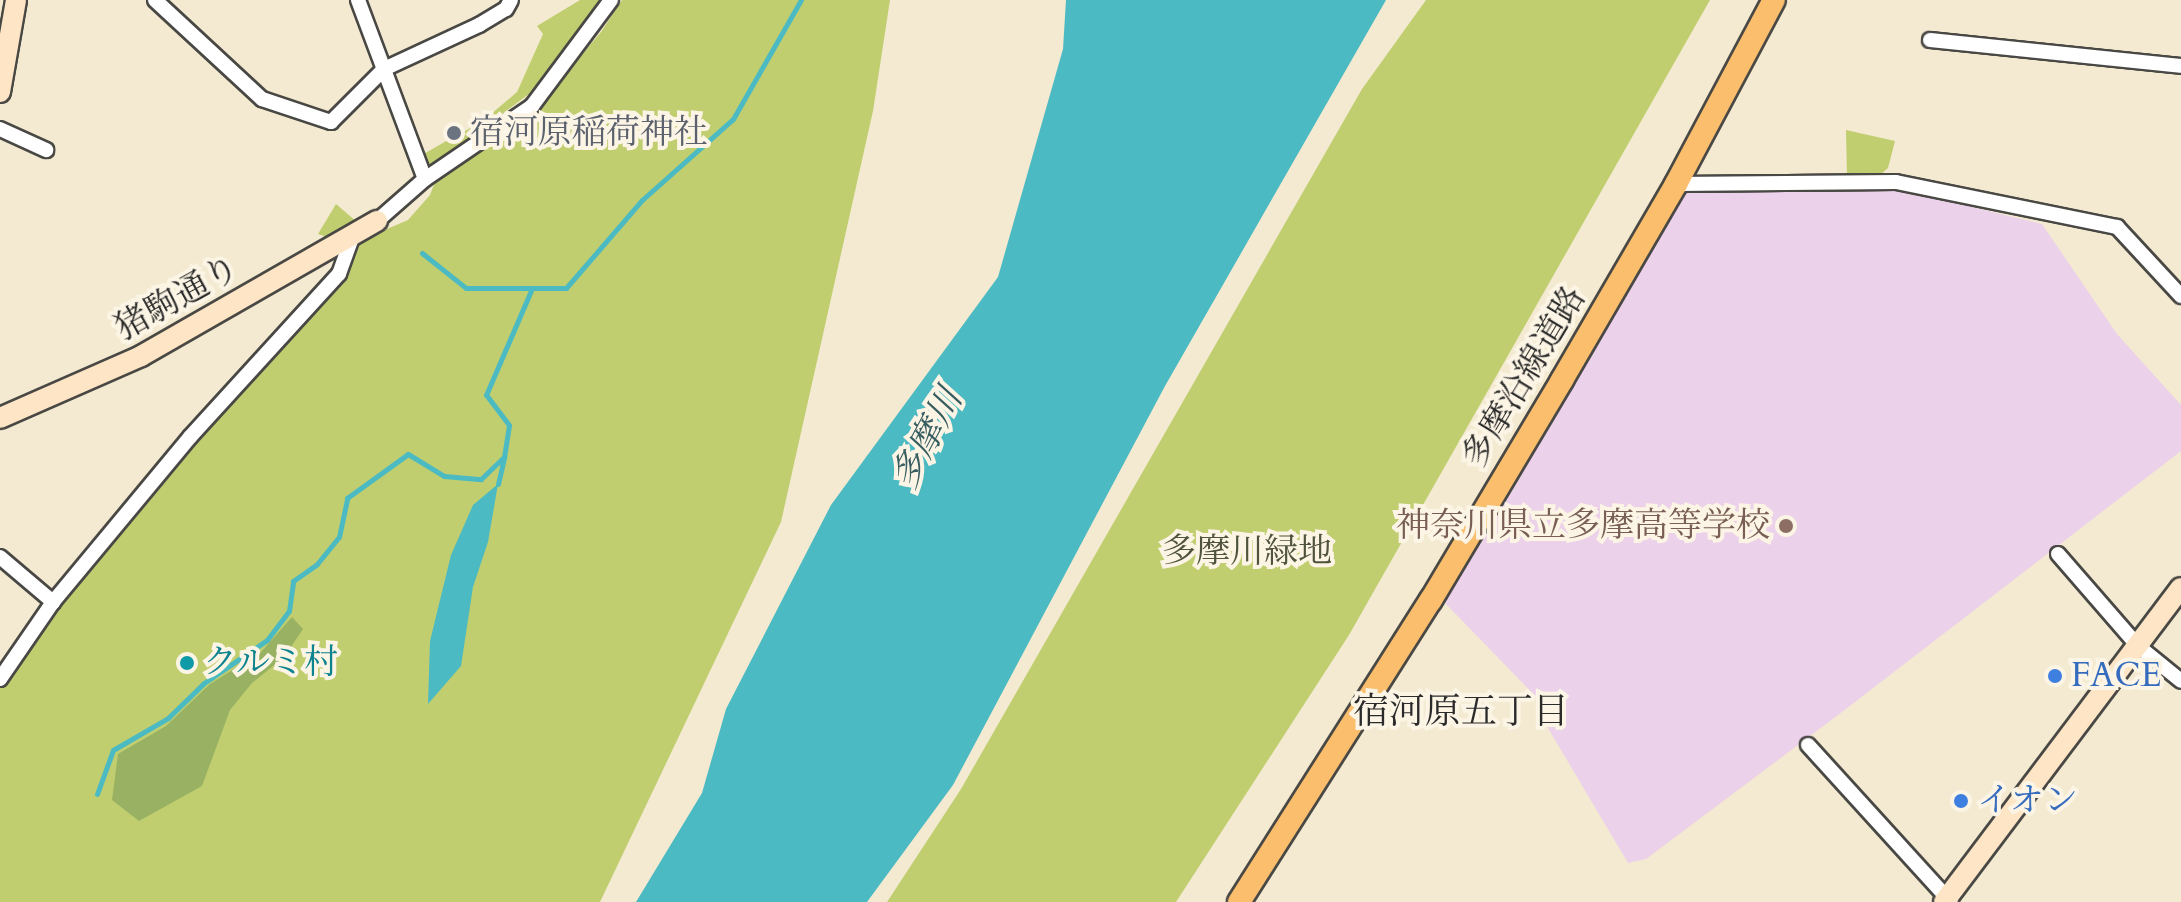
<!DOCTYPE html>
<html>
<head>
<meta charset="utf-8">
<style>
  body { margin:0 }
  #map { position:relative; width:2181px; height:902px; overflow:hidden; background:#f3ead1; font-family:Cardo,"Noto Serif JP",serif }
  div>[style] { position:absolute }
  .built>* { inset:0; background:#ecd1ea }
  .green>* { inset:0; background:#c0ce70 }
  .forest>* { inset:0; background:#98b162 }
  .water>* { inset:0; background:#4cbac2 }
  .stream>* { height:5px; margin:-2.5px; padding:0 2.5px; transform-origin:2.5px; border-radius:2.5px; background:#4cbac2 }
  .roads { filter:drop-shadow(2px 0 #494844) drop-shadow(-2px 0 #494844) drop-shadow(0 2px #494844) drop-shadow(0 -2px #494844) }
  .street>* { height:14px; margin:-7px; padding:0 7px; transform-origin:7px; border-radius:7px; background:#fff }
  .secondary>* { height:20px; margin:-10px; padding:0 10px; transform-origin:10px; border-radius:10px; background:#fde5c5 }
  .primary>* { height:22px; margin:-11px; padding:0 11px; transform-origin:11px; border-radius:11px; background:#fabe6d }
  .dots>* { width:22px; height:22px; translate:-50% -50%; box-sizing:border-box; border:4px solid #fcf5e5; border-radius:50% }
  span { translate:-50% -50%; white-space:nowrap; text-align:center; line-height:1.15; -webkit-text-stroke:8px #fcf5e5; paint-order:stroke }
  .worship-label { font-size:34px; color:#5b616d }
  .left { translate:0 -50%; text-align:left }
  .street-label { font-size:34px; color:#2b2b2b }
  .education-label { font-size:34px; color:#785e54 }
  .right { translate:-100% -50%; text-align:right }
  .park-label { font-size:34px; color:#50543c }
  .culture-label { font-size:34px; color:#0d838f }
  .shop-label { font-size:34px; color:#366cbe }
  .water-label { font-size:36px; color:#375d60; font-style:italic }
  .neighbourhood-label { font-size:36px; color:#2b2b2b }
</style>
</head>
<body>
<div id="map">
  <div class="built">
    <div style="clip-path:polygon(1893px 188px,2042px 224px,2117px 334px,2181px 405px,2181px 451px,1838px 715px,1646px 859px,1628px 863px,1542px 718px,1538px 699px,1444px 602px,1685px 190px)"></div>
  </div>
  <div class="green">
    <div style="clip-path:polygon(580px 0,601px 0,533px 91px,427px 169px,422px 155px,448px 140px,450px 133px,460px 134px,484px 120px,517px 92px,543px 34px,537px 26px)"></div>
    <div style="clip-path:polygon(622px 0,890px 0,873px 111px,781px 522px,600px 902px,0 902px,0 687px,33px 637px,193px 447px,344px 277px,359px 241px,408px 220px,430px 195px,436px 179px,530px 116px,601px 32px)"></div>
    <div style="clip-path:polygon(1426px 0,1710px 0,1349px 635px,1176px 902px,887px 902px,961px 789px,1362px 89px)"></div>
    <div style="clip-path:polygon(1846px 130px,1895px 141px,1888px 168px,1881px 174px,1847px 175px)"></div>
    <div style="clip-path:polygon(336px 204px,357px 222px,323px 240px,324px 236px,318px 234px)"></div>
  </div>
  <div class="forest">
    <div style="clip-path:polygon(292px 617px,303px 629px,284px 657px,252px 683px,230px 710px,202px 786px,139px 821px,112px 800px,118px 754px,166px 726px,210px 684px,261px 652px)"></div>
  </div>
  <div class="water">
    <div style="clip-path:polygon(1066px 0,1386px 0,1165px 386px,953px 785px,867px 902px,636px 902px,702px 793px,726px 709px,831px 505px,998px 277px,1063px 49px)"></div>
    <div style="clip-path:polygon(498px 484px,488px 542px,473px 587px,461px 666px,428px 704px,430px 641px,451px 555px,473px 505px)"></div>
  </div>
  <div class="stream">
    <div style="left:422px;top:253px;width:56px;rotate:38.5deg"></div>
    <div style="left:466px;top:288px;width:100px"></div>
    <div style="left:566px;top:288px;width:116px;rotate:-49.2deg"></div>
    <div style="left:642px;top:200px;width:122px;rotate:-41.7deg"></div>
    <div style="left:733px;top:119px;width:137px;rotate:-60.3deg"></div>
    <div style="left:498px;top:484px;width:28px;rotate:-77deg"></div>
    <div style="left:97px;top:794px;width:47px;rotate:-70deg"></div>
    <div style="left:113px;top:750px;width:64px;rotate:-30.2deg"></div>
    <div style="left:168px;top:718px;width:50px;rotate:-44.2deg"></div>
    <div style="left:204px;top:683px;width:76px;rotate:-34.3deg"></div>
    <div style="left:267px;top:640px;width:36px;rotate:-53deg"></div>
    <div style="left:289px;top:611px;width:30px;rotate:-82deg"></div>
    <div style="left:293px;top:581px;width:29px;rotate:-35deg"></div>
    <div style="left:317px;top:564px;width:35px;rotate:-51deg"></div>
    <div style="left:339px;top:537px;width:40px;rotate:-78deg"></div>
    <div style="left:347px;top:498px;width:75px;rotate:-35.8deg"></div>
    <div style="left:408px;top:454px;width:42px;rotate:31.4deg"></div>
    <div style="left:444px;top:476px;width:37px;rotate:5deg"></div>
    <div style="left:481px;top:479px;width:32px;rotate:-44deg"></div>
    <div style="left:504px;top:457px;width:32px;rotate:-81deg"></div>
    <div style="left:509px;top:425px;width:38px;rotate:-127deg"></div>
    <div style="left:486px;top:395px;width:116px;rotate:-66.7deg"></div>
  </div>
  <div class="roads">
    <div class="street">
      <div style="left:155px;top:0;width:146px;rotate:42.8deg"></div>
      <div style="left:262px;top:99px;width:73px;rotate:18.4deg"></div>
      <div style="left:331px;top:122px;width:75px;rotate:-45deg"></div>
      <div style="left:384px;top:69px;width:105px;rotate:-24.9deg"></div>
      <div style="left:479px;top:25px;width:31px;rotate:-31deg"></div>
      <div style="left:506px;top:9px;width:10px;rotate:-61deg"></div>
      <div style="left:358px;top:0;width:191px;rotate:69.5deg"></div>
      <div style="left:1930px;top:40px;width:252px;rotate:5.9deg"></div>
      <div style="left:0;top:129px;width:51px;rotate:24.5deg"></div>
      <div style="left:1676px;top:184px;width:220px;rotate:-0.5deg"></div>
      <div style="left:1896px;top:182px;width:226px;rotate:11.5deg"></div>
      <div style="left:2117px;top:227px;width:94px;rotate:47.2deg"></div>
      <div style="left:377px;top:221px;width:64px;rotate:-41.2deg"></div>
      <div style="left:425px;top:179px;width:130px;rotate:-34.3deg"></div>
      <div style="left:532px;top:106px;width:132px;rotate:-53.3deg"></div>
      <div style="left:2058px;top:554px;width:122px;rotate:49deg"></div>
      <div style="left:2138px;top:646px;width:55px;rotate:39.1deg"></div>
      <div style="left:0;top:557px;width:70px;rotate:40.3deg"></div>
      <div style="left:0;top:679px;width:93px;rotate:-55.5deg"></div>
      <div style="left:53px;top:602px;width:214px;rotate:-50.3deg"></div>
      <div style="left:190px;top:437px;width:221px;rotate:-47.6deg"></div>
      <div style="left:339px;top:274px;width:41px;rotate:-70.3deg"></div>
      <div style="left:1808px;top:745px;width:212px;rotate:47.7deg"></div>
    </div>
    <div class="secondary">
      <div style="left:0;top:92px;width:93px;rotate:-80.1deg"></div>
      <div style="left:0;top:418px;width:154px;rotate:-23.7deg"></div>
      <div style="left:141px;top:356px;width:272px;rotate:-29.8deg"></div>
      <div style="left:1944px;top:902px;width:393px;rotate:-53deg"></div>
    </div>
    <div class="primary">
      <div style="left:1239px;top:902px;width:358px;rotate:-57.6deg"></div>
      <div style="left:1431px;top:600px;width:256px;rotate:-59.2deg"></div>
      <div style="left:1562px;top:380px;width:227px;rotate:-59.8deg"></div>
      <div style="left:1676px;top:184px;width:208px;rotate:-62deg"></div>
    </div>
  </div>
  <div class="dots">
    <div style="left:454px;top:133px;background:#6b7280"></div>
    <div style="left:1786px;top:526px;background:#8d6e63"></div>
    <div style="left:187px;top:663px;background:#0f9aa8"></div>
    <div style="left:2055px;top:676px;background:#3f7fe0"></div>
    <div style="left:1961px;top:801px;background:#3f7fe0"></div>
  </div>
  <div class="worship-label">
    <span class="left" style="left:470px;top:133px">宿河原稲荷神社</span>
  </div>
  <div class="street-label">
    <span style="left:177px;top:298px;rotate:-29deg">猪駒通り</span>
    <span style="left:1524px;top:377px;rotate:-59deg">多摩沿線道路</span>
  </div>
  <div class="education-label">
    <span class="right" style="left:1770px;top:526px">神奈川県立多摩高等学校</span>
  </div>
  <div class="park-label">
    <span style="left:1247px;top:552px">多摩川緑地</span>
  </div>
  <div class="culture-label">
    <span class="left" style="left:203px;top:663px">クルミ村</span>
  </div>
  <div class="shop-label">
    <span class="left" style="left:2071px;top:676px">FACE</span>
    <span class="left" style="left:1977px;top:801px">イオン</span>
  </div>
  <div class="water-label">
    <span style="left:927px;top:439px;rotate:-62deg">多摩川</span>
  </div>
  <div class="neighbourhood-label">
    <span style="left:1461px;top:712px">宿河原五丁目</span>
  </div>
</div>
</body>
</html>
